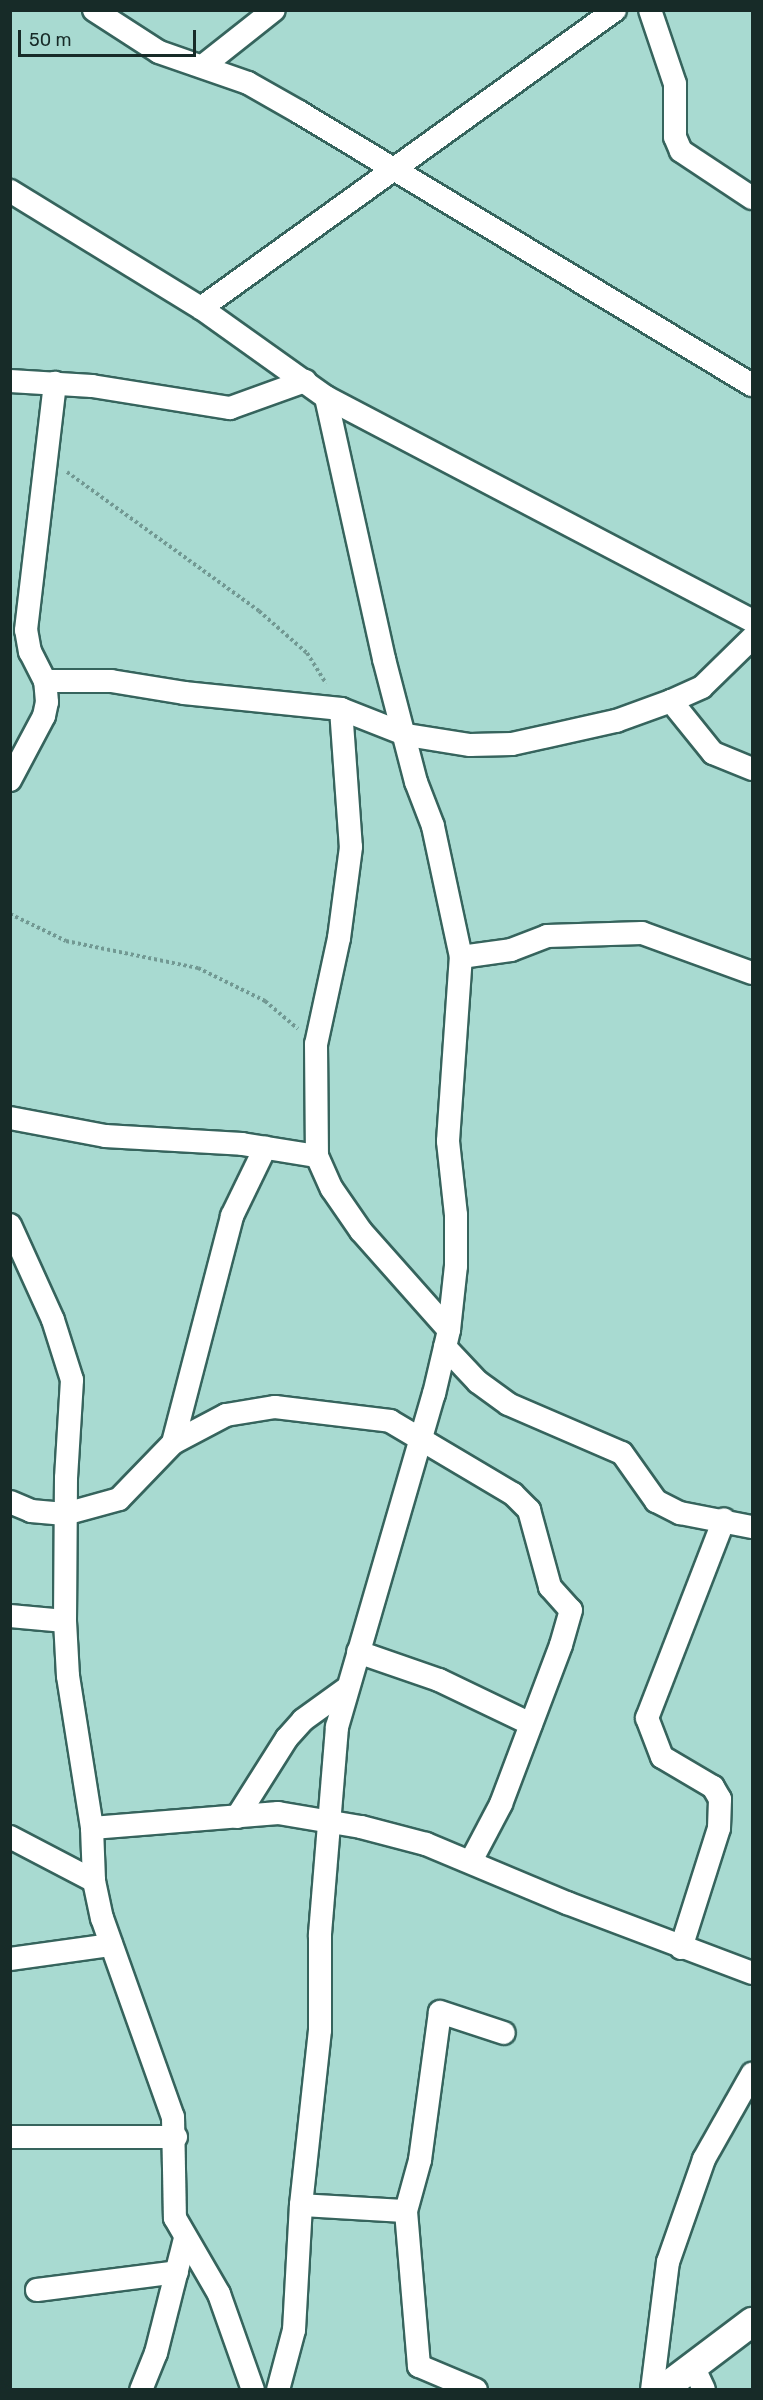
<!DOCTYPE html>
<html>
<head>
<meta charset="utf-8">
<style>
  body { margin:0 }
  #map { position:relative; width:763px; height:2400px; overflow:hidden; background:#a8dad1; font-family:Rubik,sans-serif }
  div>[style] { position:absolute }
  .path>* { height:4px; margin-top:-2px; transform-origin:0; background:repeating-linear-gradient(90deg,#729993 0 3px,transparent 0 6px) }
  .roads { filter:drop-shadow(2px 0 #36645d) drop-shadow(-2px 0 #36645d) drop-shadow(0 2px #36645d) drop-shadow(0 -2px #36645d) }
  .minor>* { height:22px; margin:-11px; padding:0 11px; transform-origin:11px; border-radius:11px; background:#fff }
  .tertiary>* { height:28px; margin:-14px; padding:0 14px; transform-origin:14px; border-radius:14px; background:#fff }
  span { translate:-50% -50%; white-space:nowrap; text-align:center; line-height:1.15; -webkit-text-stroke:6px #a8dad1; paint-order:stroke }
  .frame { position:absolute; inset:0; border:12px solid #172b28; pointer-events:none }
  .scale { position:absolute; left:18px; top:30px; width:178px; height:27px; box-sizing:border-box; border:3px solid #172b28; border-top:0; padding-left:8px; font-size:18px; line-height:21px; white-space:nowrap; color:#172b28; -webkit-text-stroke:4px #a8dad1; paint-order:stroke }
</style>
</head>
<body>
<div id="map">
  <div class="path">
    <div style="left:67px;top:472px;width:237px;rotate:35.9deg"></div>
    <div style="left:259px;top:611px;width:64px;rotate:41.2deg"></div>
    <div style="left:307px;top:653px;width:36px;rotate:58deg"></div>
    <div style="left:10px;top:914px;width:62px;rotate:25.7deg"></div>
    <div style="left:66px;top:941px;width:135px;rotate:11.6deg"></div>
    <div style="left:198px;top:968px;width:75px;rotate:26.2deg"></div>
    <div style="left:265px;top:1001px;width:43px;rotate:40.3deg"></div>
  </div>
  <div class="roads">
    <div class="minor">
      <div style="left:94px;top:10px;width:77px;rotate:32.9deg"></div>
      <div style="left:159px;top:52px;width:94px;rotate:19.2deg"></div>
      <div style="left:248px;top:83px;width:59px;rotate:29.6deg"></div>
      <div style="left:299px;top:112px;width:529px;rotate:31.08deg"></div>
      <div style="left:650px;top:10px;width:78px;rotate:71.3deg"></div>
      <div style="left:675px;top:84px;width:53px;rotate:90deg"></div>
      <div style="left:675px;top:137px;width:15px;rotate:67deg"></div>
      <div style="left:681px;top:151px;width:85px;rotate:33.5deg"></div>
      <div style="left:203px;top:66px;width:90px;rotate:-38.3deg"></div>
      <div style="left:10px;top:191px;width:224px;rotate:31.5deg"></div>
      <div style="left:201px;top:308px;width:153px;rotate:35.5deg"></div>
      <div style="left:326px;top:397px;width:481px;rotate:27.7deg"></div>
      <div style="left:201px;top:308px;width:510px;rotate:-35.75deg"></div>
      <div style="left:10px;top:381px;width:82px;rotate:3.5deg"></div>
      <div style="left:92px;top:386px;width:140px;rotate:9.1deg"></div>
      <div style="left:230px;top:408px;width:80px;rotate:-19.8deg"></div>
      <div style="left:45px;top:681px;width:66px"></div>
      <div style="left:111px;top:681px;width:74px;rotate:9.3deg"></div>
      <div style="left:184px;top:693px;width:158px;rotate:5.8deg"></div>
      <div style="left:341px;top:709px;width:71px;rotate:21.5deg"></div>
      <div style="left:407px;top:735px;width:64px;rotate:9deg"></div>
      <div style="left:470px;top:745px;width:42px;rotate:-1.4deg"></div>
      <div style="left:512px;top:744px;width:107px;rotate:-12.5deg"></div>
      <div style="left:616px;top:721px;width:59px;rotate:-20deg"></div>
      <div style="left:671px;top:701px;width:34px;rotate:-24deg"></div>
      <div style="left:702px;top:687px;width:70px;rotate:-44.4deg"></div>
      <div style="left:671px;top:701px;width:67px;rotate:51.1deg"></div>
      <div style="left:713px;top:753px;width:42px;rotate:22.3deg"></div>
      <div style="left:341px;top:709px;width:138px;rotate:85.9deg"></div>
      <div style="left:351px;top:847px;width:92px;rotate:97.5deg"></div>
      <div style="left:339px;top:938px;width:108px;rotate:102.2deg"></div>
      <div style="left:316px;top:1044px;width:112px;rotate:89.5deg"></div>
      <div style="left:317px;top:1156px;width:36px;rotate:66deg"></div>
      <div style="left:332px;top:1189px;width:51px;rotate:55.4deg"></div>
      <div style="left:361px;top:1231px;width:132px;rotate:48.4deg"></div>
      <div style="left:10px;top:780px;width:72px;rotate:-62deg"></div>
      <div style="left:44px;top:716px;width:14px;rotate:-78deg"></div>
      <div style="left:47px;top:702px;width:21px;rotate:-95deg"></div>
      <div style="left:45px;top:681px;width:33px;rotate:-117deg"></div>
      <div style="left:30px;top:652px;width:22px;rotate:-100deg"></div>
      <div style="left:26px;top:630px;width:249px;rotate:-83.3deg"></div>
      <div style="left:461px;top:957px;width:50px;rotate:-8deg"></div>
      <div style="left:511px;top:950px;width:39px;rotate:-21deg"></div>
      <div style="left:547px;top:936px;width:95px;rotate:-1.8deg"></div>
      <div style="left:642px;top:933px;width:117px;rotate:20deg"></div>
      <div style="left:10px;top:1118px;width:97px;rotate:10.7deg"></div>
      <div style="left:105px;top:1136px;width:137px;rotate:3.3deg"></div>
      <div style="left:242px;top:1144px;width:76px;rotate:9.1deg"></div>
      <div style="left:10px;top:1225px;width:104px;rotate:65.6deg"></div>
      <div style="left:53px;top:1320px;width:63px;rotate:72.4deg"></div>
      <div style="left:72px;top:1380px;width:98px;rotate:93.5deg"></div>
      <div style="left:66px;top:1478px;width:143px;rotate:90.4deg"></div>
      <div style="left:65px;top:1621px;width:55px;rotate:86.9deg"></div>
      <div style="left:68px;top:1676px;width:154px;rotate:81deg"></div>
      <div style="left:92px;top:1828px;width:53px;rotate:87.8deg"></div>
      <div style="left:445px;top:1347px;width:48px;rotate:46.7deg"></div>
      <div style="left:478px;top:1382px;width:37px;rotate:36deg"></div>
      <div style="left:508px;top:1404px;width:124px;rotate:23.3deg"></div>
      <div style="left:622px;top:1453px;width:59px;rotate:54.7deg"></div>
      <div style="left:656px;top:1501px;width:27px;rotate:27deg"></div>
      <div style="left:680px;top:1513px;width:73px;rotate:11deg"></div>
      <div style="left:173px;top:1443px;width:235px;rotate:-75.4deg"></div>
      <div style="left:232px;top:1216px;width:76px;rotate:-64.1deg"></div>
      <div style="left:10px;top:1502px;width:23px;rotate:23deg"></div>
      <div style="left:31px;top:1511px;width:34px;rotate:5deg"></div>
      <div style="left:65px;top:1514px;width:56px;rotate:-15.5deg"></div>
      <div style="left:119px;top:1499px;width:78px;rotate:-46deg"></div>
      <div style="left:173px;top:1443px;width:60px;rotate:-27.8deg"></div>
      <div style="left:226px;top:1415px;width:50px;rotate:-9.3deg"></div>
      <div style="left:275px;top:1407px;width:116px;rotate:6.9deg"></div>
      <div style="left:390px;top:1421px;width:143px;rotate:30.7deg"></div>
      <div style="left:513px;top:1494px;width:23px;rotate:45deg"></div>
      <div style="left:529px;top:1510px;width:80px;rotate:74.7deg"></div>
      <div style="left:550px;top:1587px;width:31px;rotate:48deg"></div>
      <div style="left:571px;top:1610px;width:36px;rotate:106deg"></div>
      <div style="left:561px;top:1645px;width:170px;rotate:110.7deg"></div>
      <div style="left:501px;top:1804px;width:64px;rotate:117.8deg"></div>
      <div style="left:10px;top:1616px;width:55px;rotate:5.2deg"></div>
      <div style="left:358px;top:1652px;width:86px;rotate:19.1deg"></div>
      <div style="left:439px;top:1680px;width:102px;rotate:25.6deg"></div>
      <div style="left:237px;top:1817px;width:93px;rotate:-57.7deg"></div>
      <div style="left:287px;top:1738px;width:24px;rotate:-48deg"></div>
      <div style="left:303px;top:1720px;width:53px;rotate:-35.8deg"></div>
      <div style="left:92px;top:1828px;width:187px;rotate:-4.6deg"></div>
      <div style="left:278px;top:1813px;width:84px;rotate:9.6deg"></div>
      <div style="left:361px;top:1827px;width:67px;rotate:14.7deg"></div>
      <div style="left:426px;top:1844px;width:153px;rotate:22.7deg"></div>
      <div style="left:567px;top:1903px;width:198px;rotate:20.7deg"></div>
      <div style="left:10px;top:1837px;width:95px;rotate:27.6deg"></div>
      <div style="left:94px;top:1881px;width:38px;rotate:78deg"></div>
      <div style="left:102px;top:1918px;width:211px;rotate:70.4deg"></div>
      <div style="left:173px;top:2117px;width:101px;rotate:88.9deg"></div>
      <div style="left:175px;top:2218px;width:88px;rotate:59.9deg"></div>
      <div style="left:219px;top:2294px;width:102px;rotate:70.5deg"></div>
      <div style="left:681px;top:1948px;width:126px;rotate:-72.4deg"></div>
      <div style="left:719px;top:1828px;width:29px;rotate:-88deg"></div>
      <div style="left:720px;top:1799px;width:14px;rotate:-120deg"></div>
      <div style="left:713px;top:1787px;width:59px;rotate:-149.5deg"></div>
      <div style="left:662px;top:1757px;width:42px;rotate:-111deg"></div>
      <div style="left:647px;top:1718px;width:213px;rotate:-68.8deg"></div>
      <div style="left:10px;top:1959px;width:102px;rotate:-7.9deg"></div>
      <div style="left:10px;top:2137px;width:166px"></div>
      <div style="left:301px;top:2205px;width:105px;rotate:3.3deg"></div>
      <div style="left:37px;top:2290px;width:141px;rotate:-7.3deg"></div>
      <div style="left:693px;top:2366px;width:26px;rotate:65deg"></div>
      <div style="left:141px;top:2390px;width:40px;rotate:-68deg"></div>
      <div style="left:156px;top:2353px;width:119px;rotate:-75.8deg"></div>
      <div style="left:278px;top:2390px;width:62px;rotate:-75.1deg"></div>
      <div style="left:294px;top:2330px;width:125px;rotate:-86.8deg"></div>
      <div style="left:301px;top:2205px;width:176px;rotate:-83.8deg"></div>
      <div style="left:320px;top:2030px;width:96px;rotate:-90deg"></div>
      <div style="left:320px;top:1934px;width:208px;rotate:-85.3deg"></div>
      <div style="left:337px;top:1727px;width:347px;rotate:-73.8deg"></div>
      <div style="left:434px;top:1394px;width:66px;rotate:-76.8deg"></div>
      <div style="left:449px;top:1330px;width:64px;rotate:-83.8deg"></div>
      <div style="left:456px;top:1266px;width:51px;rotate:-90deg"></div>
      <div style="left:456px;top:1215px;width:74px;rotate:-96.2deg"></div>
      <div style="left:448px;top:1141px;width:184px;rotate:-86deg"></div>
      <div style="left:461px;top:957px;width:134px;rotate:-102.1deg"></div>
      <div style="left:433px;top:826px;width:47px;rotate:-111.1deg"></div>
      <div style="left:416px;top:782px;width:127px;rotate:-104.6deg"></div>
      <div style="left:384px;top:659px;width:268px;rotate:-102.5deg"></div>
      <div style="left:476px;top:2390px;width:62px;rotate:-157.2deg"></div>
      <div style="left:419px;top:2366px;width:156px;rotate:-94.8deg"></div>
      <div style="left:406px;top:2211px;width:53px;rotate:-74.6deg"></div>
      <div style="left:420px;top:2160px;width:149px;rotate:-82.3deg"></div>
      <div style="left:440px;top:2012px;width:67px;rotate:18.2deg"></div>
      <div style="left:652px;top:2390px;width:129px;rotate:-82.9deg"></div>
      <div style="left:668px;top:2262px;width:109px;rotate:-70.7deg"></div>
      <div style="left:704px;top:2159px;width:98px;rotate:-60.5deg"></div>
    </div>
    <div class="tertiary">
      <div style="left:662px;top:2390px;width:113px;rotate:-37.1deg"></div>
    </div>
  </div>
  <div class="frame"></div>
  <div class="scale">50 m</div>
</div>
</body>
</html>
